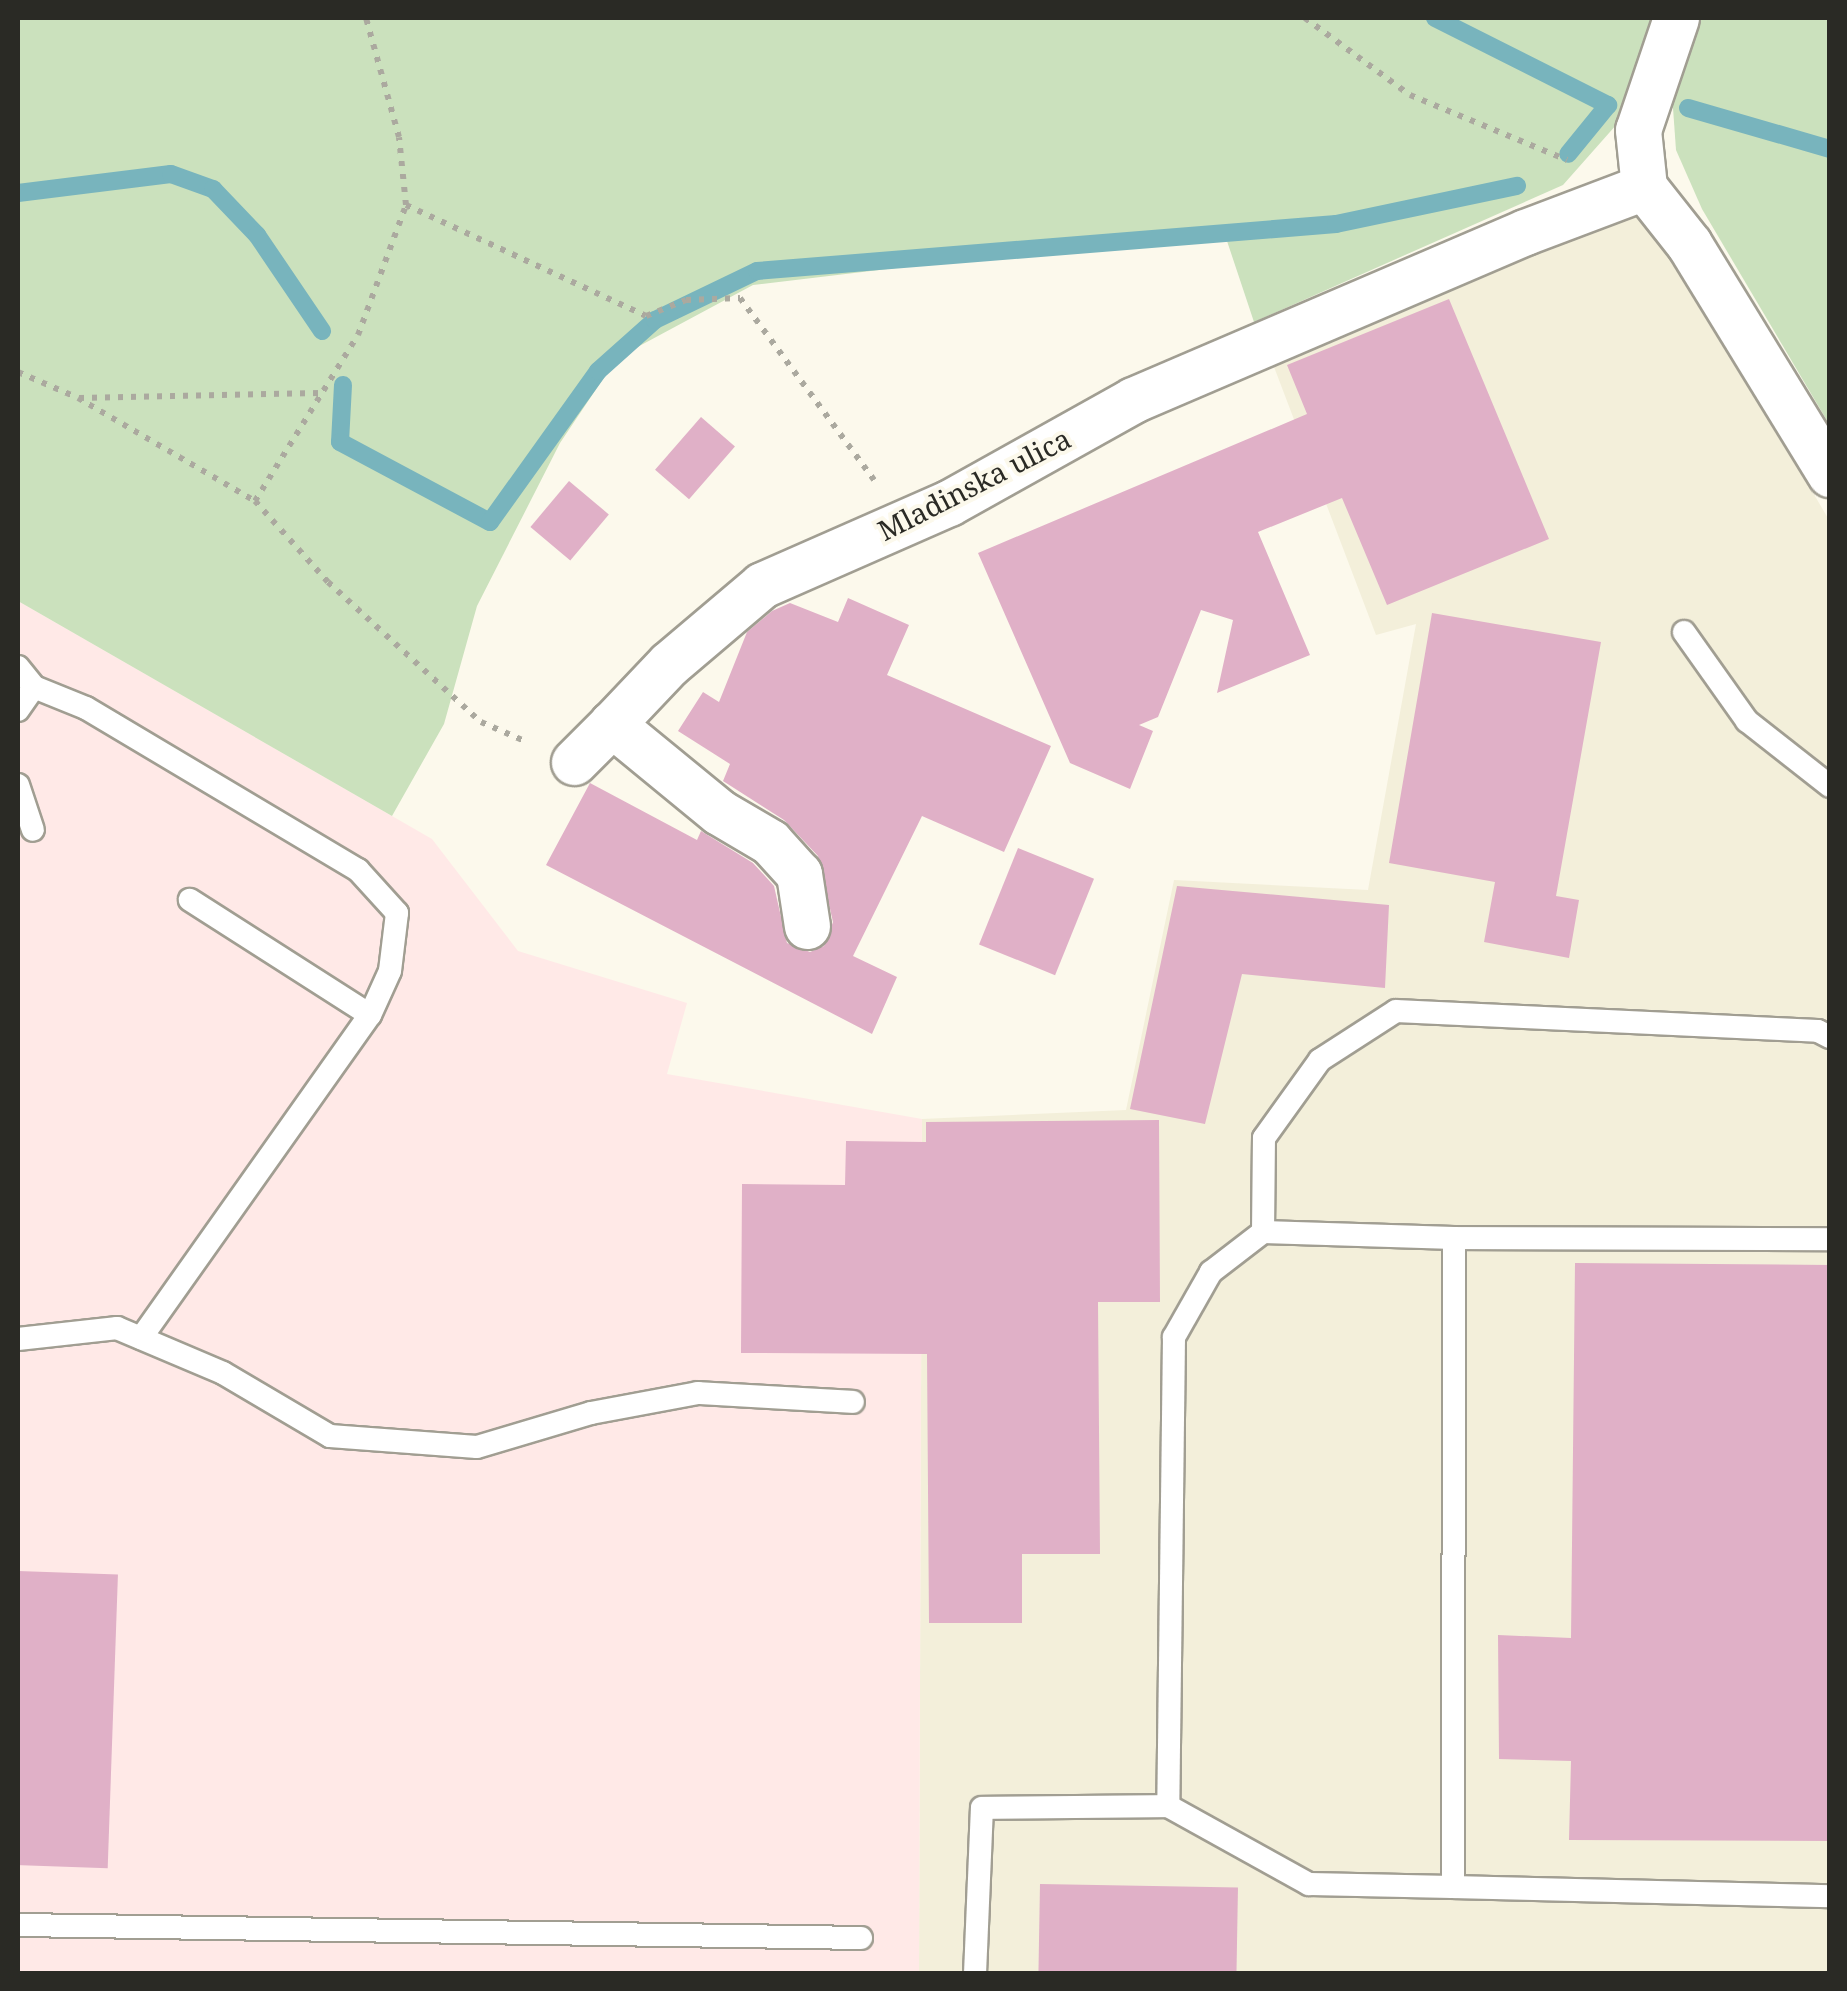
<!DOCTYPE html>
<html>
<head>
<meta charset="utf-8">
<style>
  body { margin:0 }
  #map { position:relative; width:1847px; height:1991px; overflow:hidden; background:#fcf9ec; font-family:"Noto Serif",serif }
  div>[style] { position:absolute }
  .built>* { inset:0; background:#f3efda }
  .industrial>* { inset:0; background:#ffe9e7 }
  .green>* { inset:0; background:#cbe1bd }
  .stream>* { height:18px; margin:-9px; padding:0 9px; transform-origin:9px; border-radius:9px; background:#78b4bd }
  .building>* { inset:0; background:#e0b0c7; transform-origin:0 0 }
  .path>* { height:6px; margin-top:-3px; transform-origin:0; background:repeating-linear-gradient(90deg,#aba99f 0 5px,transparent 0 13px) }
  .roads { filter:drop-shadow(2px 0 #a19e92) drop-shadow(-2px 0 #a19e92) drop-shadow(0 2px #a19e92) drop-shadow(0 -2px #a19e92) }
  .service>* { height:22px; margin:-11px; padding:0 11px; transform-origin:11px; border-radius:11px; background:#fff }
  .minor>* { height:45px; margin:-22.5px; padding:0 22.5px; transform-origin:22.5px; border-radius:22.5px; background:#fff }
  span { translate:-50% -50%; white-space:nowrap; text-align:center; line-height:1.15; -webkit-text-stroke:8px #fcf9ec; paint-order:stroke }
  .street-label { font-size:28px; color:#2a2a25 }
  .frame { position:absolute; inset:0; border:20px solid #2a2a25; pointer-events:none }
</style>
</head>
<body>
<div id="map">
  <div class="built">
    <div style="clip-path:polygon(1648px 211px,1829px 520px,1829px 1973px,919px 1974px,922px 1119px,1126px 1110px,1174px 880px,1368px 890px,1416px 624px,1376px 635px,1271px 359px,1617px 212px)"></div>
  </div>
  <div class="industrial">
    <div style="clip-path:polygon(18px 601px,432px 839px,518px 951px,687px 1003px,667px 1074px,922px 1119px,919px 1973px,18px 1973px)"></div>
  </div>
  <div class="green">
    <div style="clip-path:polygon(18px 18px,1654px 18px,1617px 124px,1563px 185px,1254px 322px,1223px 229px,753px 285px,617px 358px,560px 443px,477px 606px,444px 724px,392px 816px,18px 601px)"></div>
    <div style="clip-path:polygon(1700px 18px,1829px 18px,1829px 424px,1702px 209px,1676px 150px,1671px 80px)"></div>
  </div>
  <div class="stream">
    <div style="left:1435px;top:18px;width:194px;rotate:26.7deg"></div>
    <div style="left:1608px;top:105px;width:63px;rotate:129.2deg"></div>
    <div style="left:1688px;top:108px;width:148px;rotate:16.1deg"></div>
    <div style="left:18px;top:193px;width:154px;rotate:-7.1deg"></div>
    <div style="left:171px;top:174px;width:45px;rotate:19.7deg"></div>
    <div style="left:213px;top:189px;width:64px;rotate:46.3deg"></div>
    <div style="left:257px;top:235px;width:116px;rotate:55.9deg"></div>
    <div style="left:343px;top:385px;width:57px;rotate:93deg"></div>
    <div style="left:340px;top:442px;width:170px;rotate:28.1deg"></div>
    <div style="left:490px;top:522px;width:186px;rotate:-54.4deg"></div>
    <div style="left:598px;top:371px;width:76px;rotate:-41.8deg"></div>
    <div style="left:655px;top:320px;width:113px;rotate:-25.7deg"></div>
    <div style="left:757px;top:271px;width:581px;rotate:-4.64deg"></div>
    <div style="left:1336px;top:224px;width:185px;rotate:-11.9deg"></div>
  </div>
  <div class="building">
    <div style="clip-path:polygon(1449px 299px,1549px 539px,1387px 605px,1342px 498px,1258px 532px,1310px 655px,1217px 693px,1233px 620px,1201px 610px,1158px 717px,1139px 725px,1153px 731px,1130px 789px,1070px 763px,978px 553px,1307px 414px,1287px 365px)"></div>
    <div style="left:701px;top:417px;width:45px;height:70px;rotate:41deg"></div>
    <div style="left:569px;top:481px;width:52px;height:60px;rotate:40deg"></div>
    <div style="clip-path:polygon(848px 598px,909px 625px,887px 675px,1051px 746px,1004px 852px,922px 816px,853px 956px,897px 977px,872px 1034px,546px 865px,590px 783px,697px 840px,701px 831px,753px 863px,774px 886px,787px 943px,810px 952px,824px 946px,833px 922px,818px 856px,784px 820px,723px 781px,730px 764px,678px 731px,703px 692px,719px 702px,747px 632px,772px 611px,790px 603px,838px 622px)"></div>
    <div style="clip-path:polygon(1432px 613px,1601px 642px,1556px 896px,1579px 900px,1569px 958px,1484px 942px,1495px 882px,1389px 863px)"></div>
    <div style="left:1018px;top:848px;width:82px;height:104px;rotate:22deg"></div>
    <div style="clip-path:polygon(1177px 886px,1389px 905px,1385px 988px,1242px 974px,1205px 1124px,1130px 1109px)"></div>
    <div style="clip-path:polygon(1159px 1120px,1160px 1302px,1098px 1302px,1100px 1554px,1022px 1554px,1022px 1623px,929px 1623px,927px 1354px,741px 1353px,742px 1184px,845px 1185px,846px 1141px,926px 1142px,926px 1122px)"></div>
    <div style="clip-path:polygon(1575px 1263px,1830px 1265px,1830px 1841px,1569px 1840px,1571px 1761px,1499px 1759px,1498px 1635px,1571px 1638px)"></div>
    <div style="left:18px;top:1571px;width:100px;height:294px;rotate:2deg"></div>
    <div style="left:1040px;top:1884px;width:198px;height:90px;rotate:1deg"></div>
  </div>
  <div class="path">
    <div style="left:1305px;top:18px;width:130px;rotate:36.3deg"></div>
    <div style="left:1410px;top:95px;width:170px;rotate:22.5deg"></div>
    <div style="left:406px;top:205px;width:264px;rotate:24.8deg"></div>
    <div style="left:646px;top:316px;width:43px;rotate:-21.8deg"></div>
    <div style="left:686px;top:300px;width:54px;rotate:-2.1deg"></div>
    <div style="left:740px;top:298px;width:226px;rotate:53.6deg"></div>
    <div style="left:18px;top:372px;width:65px;rotate:23.4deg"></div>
    <div style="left:78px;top:398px;width:205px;rotate:30.2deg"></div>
    <div style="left:255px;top:501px;width:109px;rotate:48deg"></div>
    <div style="left:328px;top:582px;width:207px;rotate:42.5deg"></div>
    <div style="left:481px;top:722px;width:50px;rotate:23.5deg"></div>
    <div style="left:79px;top:398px;width:241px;rotate:-1.2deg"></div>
    <div style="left:255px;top:501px;width:195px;rotate:-58.2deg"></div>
    <div style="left:358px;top:335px;width:139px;rotate:-69.7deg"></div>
    <div style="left:406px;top:205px;width:68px;rotate:-95.9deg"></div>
    <div style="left:399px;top:137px;width:123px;rotate:-105.5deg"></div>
  </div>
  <div class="roads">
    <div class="service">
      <div style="left:1684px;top:632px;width:109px;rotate:54.7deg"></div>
      <div style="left:1747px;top:721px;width:105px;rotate:38.1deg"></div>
      <div style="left:18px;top:667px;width:26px;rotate:51deg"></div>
      <div style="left:34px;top:687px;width:56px;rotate:22deg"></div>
      <div style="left:86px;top:708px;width:317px;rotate:30.8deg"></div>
      <div style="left:358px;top:870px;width:58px;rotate:47.8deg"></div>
      <div style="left:397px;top:913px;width:58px;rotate:96.9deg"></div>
      <div style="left:390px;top:971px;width:48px;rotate:114.4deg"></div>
      <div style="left:18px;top:710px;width:28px;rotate:-55deg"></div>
      <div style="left:18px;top:785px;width:47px;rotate:71.6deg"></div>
      <div style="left:1263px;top:1232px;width:94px;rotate:-89.4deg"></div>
      <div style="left:1264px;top:1138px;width:96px;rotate:-54.3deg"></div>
      <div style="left:1320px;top:1060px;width:90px;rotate:-32.8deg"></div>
      <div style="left:1396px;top:1011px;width:422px;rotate:2.7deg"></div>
      <div style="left:1818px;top:1031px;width:13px;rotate:27deg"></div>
      <div style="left:1454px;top:1238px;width:376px;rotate:0.2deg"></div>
      <div style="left:141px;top:1338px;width:396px;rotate:-54.7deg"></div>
      <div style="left:370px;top:1015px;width:214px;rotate:-147.4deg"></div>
      <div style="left:18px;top:1339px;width:100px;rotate:-6.3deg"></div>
      <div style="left:117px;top:1328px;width:115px;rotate:23deg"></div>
      <div style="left:223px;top:1373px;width:124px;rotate:30.5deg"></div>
      <div style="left:330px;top:1436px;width:147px;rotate:4.3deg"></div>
      <div style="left:477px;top:1447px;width:119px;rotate:-16.6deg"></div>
      <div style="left:591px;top:1413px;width:109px;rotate:-10.6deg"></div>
      <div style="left:698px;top:1393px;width:155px;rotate:3.3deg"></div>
      <div style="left:1453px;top:1887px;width:377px;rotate:1.4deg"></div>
      <div style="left:18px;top:1925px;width:843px;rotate:0.88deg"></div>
      <div style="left:975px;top:1974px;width:166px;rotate:-87.6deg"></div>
      <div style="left:982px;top:1808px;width:186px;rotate:-0.6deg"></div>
      <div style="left:1168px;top:1806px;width:161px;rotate:29deg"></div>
      <div style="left:1309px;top:1884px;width:144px;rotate:1.2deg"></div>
      <div style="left:1453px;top:1887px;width:649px;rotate:-89.91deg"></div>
      <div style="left:1454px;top:1238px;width:191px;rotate:-178.2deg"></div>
      <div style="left:1263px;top:1232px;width:66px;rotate:142.4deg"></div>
      <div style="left:1211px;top:1272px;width:75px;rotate:119.6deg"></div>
      <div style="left:1174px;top:1337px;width:469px;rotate:90.7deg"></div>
    </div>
    <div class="minor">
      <div style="left:1676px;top:18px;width:118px;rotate:108.7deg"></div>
      <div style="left:1638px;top:130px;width:57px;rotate:84deg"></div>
      <div style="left:1644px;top:187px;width:73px;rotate:51.7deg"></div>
      <div style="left:1689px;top:244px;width:270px;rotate:58.5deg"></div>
      <div style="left:574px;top:762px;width:54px;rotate:-45deg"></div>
      <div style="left:807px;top:926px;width:53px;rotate:-98.7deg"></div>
      <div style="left:799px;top:874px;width:43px;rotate:-132.2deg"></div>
      <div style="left:770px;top:842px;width:59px;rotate:-149.5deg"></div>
      <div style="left:719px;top:812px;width:139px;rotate:-140.6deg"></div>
      <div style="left:612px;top:724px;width:83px;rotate:-46.5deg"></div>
      <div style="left:669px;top:664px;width:122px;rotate:-40.3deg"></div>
      <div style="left:762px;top:585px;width:204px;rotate:-23.7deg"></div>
      <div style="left:949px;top:503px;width:211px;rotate:-29.2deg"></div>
      <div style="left:1133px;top:400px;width:426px;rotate:-23.2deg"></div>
      <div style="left:1525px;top:232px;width:127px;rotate:-20.7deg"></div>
    </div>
  </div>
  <div class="street-label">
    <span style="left:974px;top:484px;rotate:-27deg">Mladinska ulica</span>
  </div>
  <div class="frame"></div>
</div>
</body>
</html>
